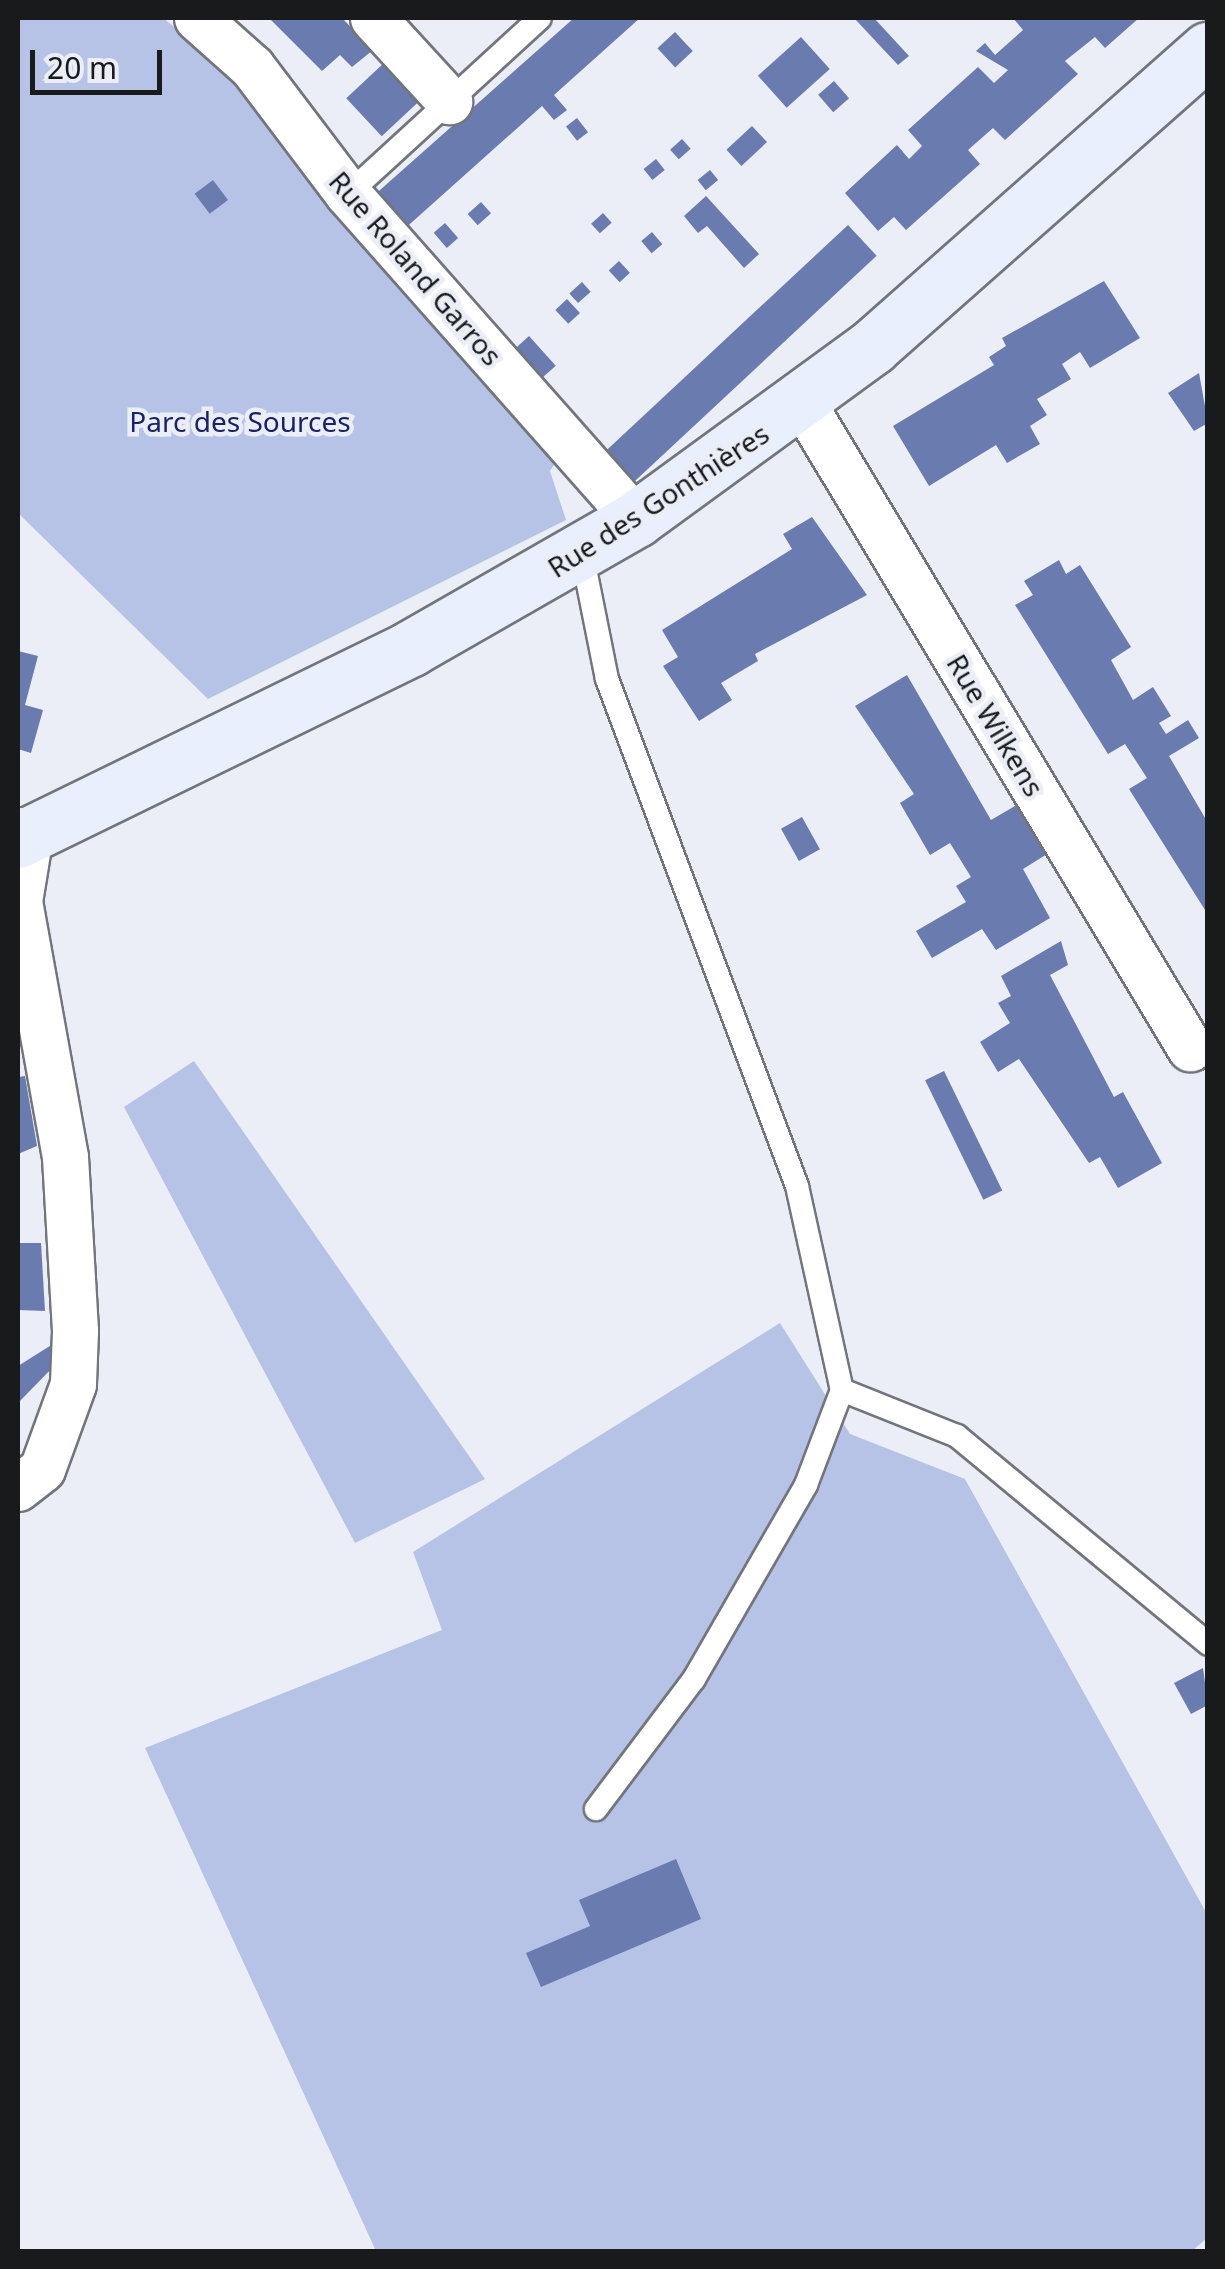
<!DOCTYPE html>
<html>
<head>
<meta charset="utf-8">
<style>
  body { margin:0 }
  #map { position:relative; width:1225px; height:2269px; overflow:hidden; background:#ebeef7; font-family:"Noto Sans",sans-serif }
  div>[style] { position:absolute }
  .green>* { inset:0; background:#b6c3e7 }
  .building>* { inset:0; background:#6a7bb0; transform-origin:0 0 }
  .roads { filter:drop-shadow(2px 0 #72757c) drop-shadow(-2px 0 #72757c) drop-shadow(0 2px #72757c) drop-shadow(0 -2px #72757c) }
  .lane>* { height:22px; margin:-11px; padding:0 11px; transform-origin:11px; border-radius:11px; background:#fff }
  .street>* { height:45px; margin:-22.5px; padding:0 22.5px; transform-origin:22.5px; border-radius:22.5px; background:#fff }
  .secondary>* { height:55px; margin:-27.5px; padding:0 27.5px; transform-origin:27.5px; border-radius:27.5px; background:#eaeffe }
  span { translate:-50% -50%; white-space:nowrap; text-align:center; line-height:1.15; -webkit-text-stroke:9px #ebeef7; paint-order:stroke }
  .street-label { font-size:28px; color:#191a1c }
  .park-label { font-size:28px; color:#182464 }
  .frame { position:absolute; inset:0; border:20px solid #191a1c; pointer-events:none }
  .scale { position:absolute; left:30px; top:50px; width:132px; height:45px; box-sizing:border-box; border:5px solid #191a1c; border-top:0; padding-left:12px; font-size:30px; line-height:35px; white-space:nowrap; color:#191a1c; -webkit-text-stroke:8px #ebeef7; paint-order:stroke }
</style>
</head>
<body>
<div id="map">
  <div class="green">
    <div style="clip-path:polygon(18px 18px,163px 18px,231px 72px,561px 454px,550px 471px,566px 520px,208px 699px,18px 513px)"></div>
    <div style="clip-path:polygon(194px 1061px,485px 1479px,355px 1543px,124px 1107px)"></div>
    <div style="clip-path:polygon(780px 1323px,850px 1434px,965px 1479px,1207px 1914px,1207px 2238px,1191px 2252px,376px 2251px,145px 1748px,442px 1630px,413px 1552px)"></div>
  </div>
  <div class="building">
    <div style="clip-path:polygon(269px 18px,342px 18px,373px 50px,352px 67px,340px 55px,322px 71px)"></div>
    <div style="clip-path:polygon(574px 18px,640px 18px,554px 95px,567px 110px,554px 120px,542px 106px,401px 232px,371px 198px)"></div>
    <div style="clip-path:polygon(854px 18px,874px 18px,909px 56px,898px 65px)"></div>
    <div style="clip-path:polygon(1013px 18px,1139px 18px,1105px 48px,1095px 37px,1065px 61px,1078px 74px,1005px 140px,993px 128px,968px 150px,980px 164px,906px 230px,894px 217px,878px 231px,845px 193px,897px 145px,909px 159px,922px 146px,908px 130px,978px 67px,994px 83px,1008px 70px,976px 51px,985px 43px,995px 55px,1023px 30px)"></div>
    <div style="left:675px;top:32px;width:26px;height:24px;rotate:47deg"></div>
    <div style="left:801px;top:37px;width:43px;height:58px;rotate:48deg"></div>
    <div style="left:385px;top:62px;width:52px;height:53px;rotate:47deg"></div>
    <div style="left:834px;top:81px;width:23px;height:21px;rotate:49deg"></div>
    <div style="left:577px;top:118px;width:18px;height:14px;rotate:52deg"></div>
    <div style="left:752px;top:126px;width:22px;height:35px;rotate:47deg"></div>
    <div style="left:682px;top:139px;width:13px;height:16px;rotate:48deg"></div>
    <div style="left:656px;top:159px;width:14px;height:16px;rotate:51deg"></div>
    <div style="left:710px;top:170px;width:13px;height:16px;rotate:51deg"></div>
    <div style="left:213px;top:180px;width:25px;height:23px;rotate:53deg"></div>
    <div style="clip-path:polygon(706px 196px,759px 254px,744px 268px,707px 226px,698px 233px,684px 216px)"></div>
    <div style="left:481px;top:202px;width:15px;height:18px;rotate:48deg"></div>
    <div style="left:603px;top:213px;width:13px;height:16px;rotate:48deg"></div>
    <div style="left:445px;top:223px;width:20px;height:15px;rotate:49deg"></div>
    <div style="left:848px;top:225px;width:42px;height:340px;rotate:47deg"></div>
    <div style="left:652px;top:232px;width:16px;height:14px;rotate:50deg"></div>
    <div style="left:619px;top:261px;width:16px;height:14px;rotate:47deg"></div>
    <div style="clip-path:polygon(1104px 281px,1140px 338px,1090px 368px,1080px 352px,1062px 364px,1071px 379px,1037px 399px,1047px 415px,1030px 426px,1040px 444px,1007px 463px,996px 445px,929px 486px,893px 426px,994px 365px,989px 357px,1006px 346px,1002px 338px)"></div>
    <div style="left:582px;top:282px;width:13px;height:17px;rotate:48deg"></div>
    <div style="left:567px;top:299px;width:19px;height:16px;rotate:47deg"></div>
    <div style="left:529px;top:336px;width:40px;height:20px;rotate:48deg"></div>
    <div style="clip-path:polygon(1199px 373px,1208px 423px,1194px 431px,1168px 393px)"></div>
    <div style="clip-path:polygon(812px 517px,867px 595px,755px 654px,758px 661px,721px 683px,732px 700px,699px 721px,663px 666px,678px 657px,662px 630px,792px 549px,783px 534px)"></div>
    <div style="clip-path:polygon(1059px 560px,1066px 574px,1080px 565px,1131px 647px,1111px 660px,1133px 700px,1153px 687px,1171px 716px,1159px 723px,1166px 734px,1188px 720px,1199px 738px,1169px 756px,1208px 823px,1205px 910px,1129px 789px,1147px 778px,1125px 744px,1108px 754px,1015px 605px,1033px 595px,1024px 581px)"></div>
    <div style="clip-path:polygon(18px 651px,38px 656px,25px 705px,43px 710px,31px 753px,18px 749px)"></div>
    <div style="clip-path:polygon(907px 675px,991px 820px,1022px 802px,1052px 851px,1023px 869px,1050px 918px,996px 950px,982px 929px,932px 958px,916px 931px,966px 902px,956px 886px,971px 877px,950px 843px,930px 855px,900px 803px,914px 794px,855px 706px)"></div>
    <div style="left:802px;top:817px;width:37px;height:24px;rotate:61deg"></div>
    <div style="clip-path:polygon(1061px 941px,1068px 965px,1050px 975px,1114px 1097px,1123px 1092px,1162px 1163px,1118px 1188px,1100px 1157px,1089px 1163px,1019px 1059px,998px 1072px,980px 1042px,1010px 1023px,998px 1003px,1011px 996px,1001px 976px)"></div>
    <div style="left:944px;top:1071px;width:133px;height:21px;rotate:64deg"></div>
    <div style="clip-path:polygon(25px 1076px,37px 1146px,18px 1154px,18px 1077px)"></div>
    <div style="clip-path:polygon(18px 1243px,41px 1243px,45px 1311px,18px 1310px)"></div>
    <div style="clip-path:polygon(53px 1344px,59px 1361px,18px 1403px,18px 1366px)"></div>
    <div style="clip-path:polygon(1203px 1668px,1208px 1705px,1191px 1714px,1174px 1683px)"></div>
    <div style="clip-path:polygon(676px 1859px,701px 1919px,541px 1987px,526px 1953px,590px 1926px,579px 1900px)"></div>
  </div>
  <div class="roads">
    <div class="lane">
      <div style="left:348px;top:194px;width:260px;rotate:-42.5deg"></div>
      <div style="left:582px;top:554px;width:127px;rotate:78.7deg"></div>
      <div style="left:607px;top:679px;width:541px;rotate:69.46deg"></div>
      <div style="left:797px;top:1186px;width:209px;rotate:77.6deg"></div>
      <div style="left:842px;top:1390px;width:102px;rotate:110.8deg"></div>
      <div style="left:806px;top:1485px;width:224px;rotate:120deg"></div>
      <div style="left:694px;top:1679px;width:163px;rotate:127deg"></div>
      <div style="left:842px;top:1390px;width:124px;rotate:21.8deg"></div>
      <div style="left:957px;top:1436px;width:326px;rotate:39.6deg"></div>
    </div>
    <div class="street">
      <div style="left:197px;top:18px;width:74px;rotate:41.7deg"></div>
      <div style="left:252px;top:67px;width:159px;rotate:52.9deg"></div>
      <div style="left:348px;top:194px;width:434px;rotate:48.5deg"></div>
      <div style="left:373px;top:18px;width:113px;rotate:47.5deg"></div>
      <div style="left:802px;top:402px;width:754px;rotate:59.01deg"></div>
      <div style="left:18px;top:830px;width:13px;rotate:18deg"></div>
      <div style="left:30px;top:834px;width:68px;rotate:99.3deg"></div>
      <div style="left:19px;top:901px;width:260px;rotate:79.8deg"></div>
      <div style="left:65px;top:1157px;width:174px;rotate:86.7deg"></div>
      <div style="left:75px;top:1331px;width:53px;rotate:92.2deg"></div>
      <div style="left:73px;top:1384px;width:90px;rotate:110deg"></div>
      <div style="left:42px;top:1469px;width:31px;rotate:142deg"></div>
    </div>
    <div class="secondary">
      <div style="left:18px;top:840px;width:437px;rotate:-26deg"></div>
      <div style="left:411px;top:648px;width:259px;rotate:-29.8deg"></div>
      <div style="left:636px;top:519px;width:293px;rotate:-36.1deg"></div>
      <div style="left:873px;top:346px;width:447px;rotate:-41.5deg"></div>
    </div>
  </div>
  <div class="street-label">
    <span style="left:416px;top:268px;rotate:49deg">Rue Roland Garros</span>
    <span style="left:658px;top:500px;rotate:-33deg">Rue des Gonthières</span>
    <span style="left:996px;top:725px;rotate:59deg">Rue Wilkens</span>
  </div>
  <div class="park-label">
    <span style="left:240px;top:421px">Parc des Sources</span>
  </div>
  <div class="frame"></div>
  <div class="scale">20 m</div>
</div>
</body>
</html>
